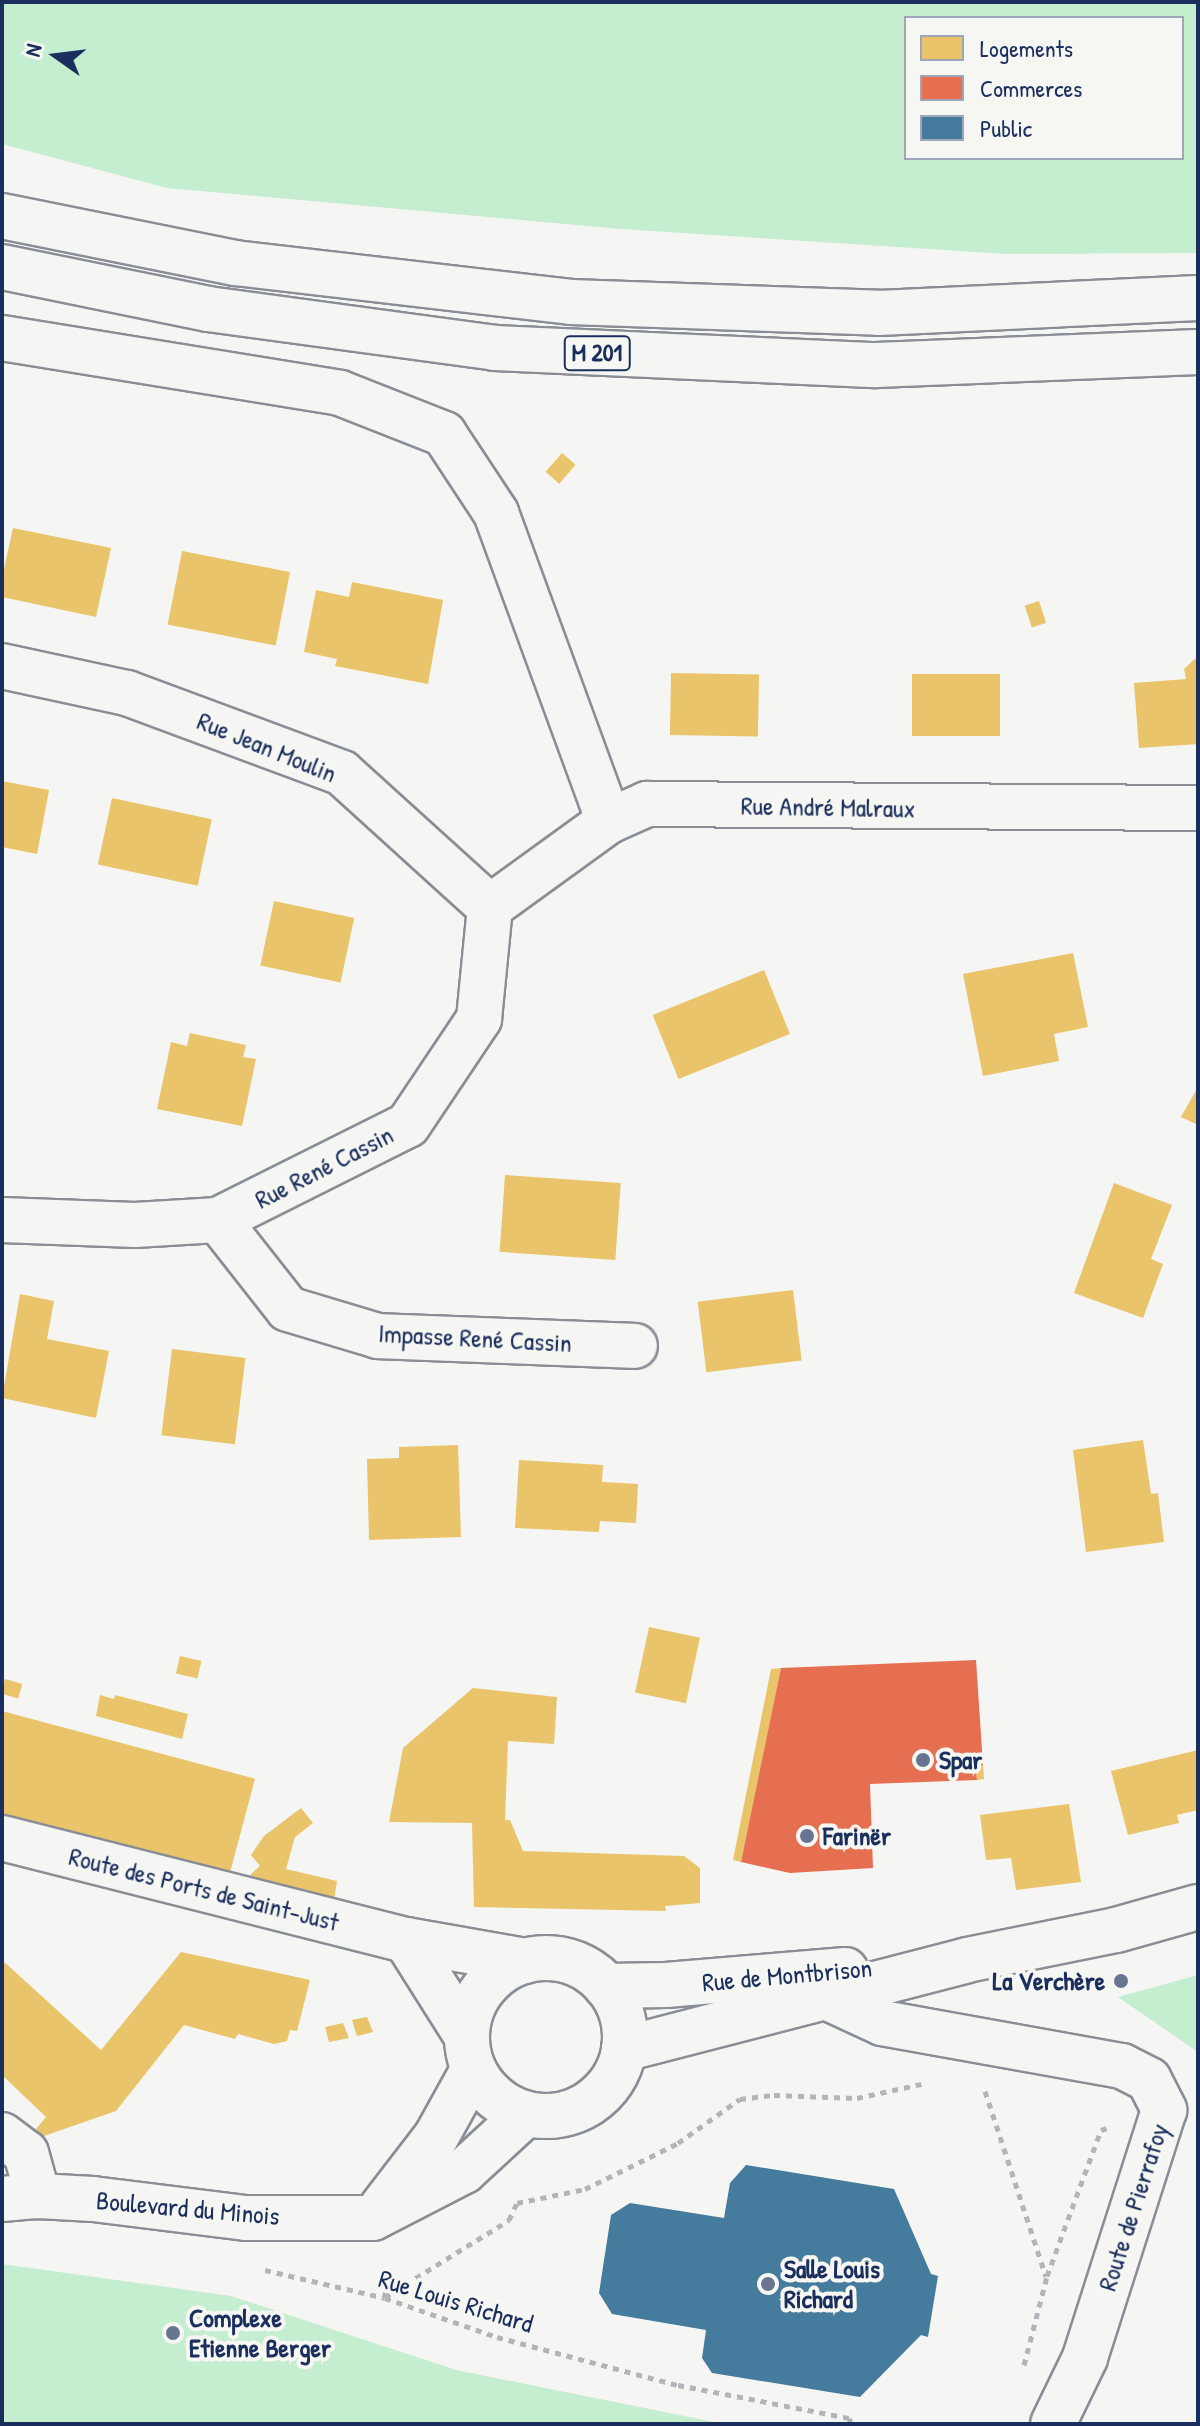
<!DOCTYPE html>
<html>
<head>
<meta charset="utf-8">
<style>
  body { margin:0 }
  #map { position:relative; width:1200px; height:2426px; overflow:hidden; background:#f5f5f3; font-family:"Patrick Hand",sans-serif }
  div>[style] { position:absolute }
  .green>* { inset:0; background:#c5edd0 }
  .homes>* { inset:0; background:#e9c46a; transform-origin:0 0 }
  .shops>* { inset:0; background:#e76f51 }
  .public>* { inset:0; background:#457b9d }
  .path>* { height:5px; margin-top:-2.5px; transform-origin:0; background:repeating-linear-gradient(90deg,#b2b4b9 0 6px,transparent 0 12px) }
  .roads { filter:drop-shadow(2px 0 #898d95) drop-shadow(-2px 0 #898d95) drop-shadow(0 2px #898d95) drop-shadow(0 -2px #898d95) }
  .street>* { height:44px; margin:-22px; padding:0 22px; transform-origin:22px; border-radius:22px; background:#f5f5f3 }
  .secondary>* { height:44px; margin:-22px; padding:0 22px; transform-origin:22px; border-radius:22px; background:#f5f5f3 }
  .secondary>.ring { margin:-22px; padding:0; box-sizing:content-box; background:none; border:44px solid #f5f5f3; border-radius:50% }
  .highway>* { height:44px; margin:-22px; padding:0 22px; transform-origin:22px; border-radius:22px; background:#f5f5f3 }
  .dots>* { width:22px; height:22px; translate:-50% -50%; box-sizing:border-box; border:4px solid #f6f6f2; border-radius:50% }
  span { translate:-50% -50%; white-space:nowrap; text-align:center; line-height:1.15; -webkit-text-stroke:8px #f6f6f2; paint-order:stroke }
  .shield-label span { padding:2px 6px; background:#f6f6f2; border:2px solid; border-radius:6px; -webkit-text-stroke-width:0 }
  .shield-label { font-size:24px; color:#1b2f5e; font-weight:700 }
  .street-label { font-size:26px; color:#1b2f5e }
  .poi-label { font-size:26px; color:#1b2f5e; font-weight:700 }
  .left { translate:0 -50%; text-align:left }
  .right { translate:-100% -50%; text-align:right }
  .frame { position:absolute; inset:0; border:4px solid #1b2f5e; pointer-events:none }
  .legend { position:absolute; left:904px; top:16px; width:280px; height:144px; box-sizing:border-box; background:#f6f6f2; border:2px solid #9ea6b7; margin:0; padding:10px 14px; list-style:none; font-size:24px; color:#1b2f5e }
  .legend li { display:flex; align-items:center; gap:16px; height:40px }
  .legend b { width:40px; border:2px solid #9ea6b7 }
  .north { position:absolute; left:16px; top:16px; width:80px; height:80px; -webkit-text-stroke:6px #f6f6f2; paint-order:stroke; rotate:284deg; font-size:22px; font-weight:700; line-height:32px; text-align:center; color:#1b2f5e }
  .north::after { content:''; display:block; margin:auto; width:28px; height:36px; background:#1b2f5e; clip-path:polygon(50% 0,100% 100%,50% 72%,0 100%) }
</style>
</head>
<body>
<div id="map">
  <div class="green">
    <div style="clip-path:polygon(evenodd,2px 2px,1198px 2px,1198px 253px,1006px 254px,620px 229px,167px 188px,2px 144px,2px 2px,906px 18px,1182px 18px,1182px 158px,906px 158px,906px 18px)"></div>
    <div style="clip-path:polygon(1198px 1975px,1198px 2052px,1118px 1997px)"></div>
    <div style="clip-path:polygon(2px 2264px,231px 2296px,456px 2370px,724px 2424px,2px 2424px)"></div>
  </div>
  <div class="homes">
    <div style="left:562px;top:453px;width:18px;height:25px;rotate:41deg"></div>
    <div style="clip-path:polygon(13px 528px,111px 548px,96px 617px,2px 597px,2px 578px)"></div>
    <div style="left:182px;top:551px;width:110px;height:75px;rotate:11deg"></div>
    <div style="clip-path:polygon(352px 582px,443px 600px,428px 684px,335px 666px,337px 659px,304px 652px,316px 590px,349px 597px)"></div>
    <div style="left:1039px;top:601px;width:23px;height:15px;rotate:72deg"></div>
    <div style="clip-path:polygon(1198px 656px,1198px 744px,1139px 748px,1134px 683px,1186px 679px,1184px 669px)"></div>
    <div style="left:671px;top:673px;width:88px;height:62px;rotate:1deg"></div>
    <div style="left:912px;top:674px;width:88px;height:62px"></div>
    <div style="clip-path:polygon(2px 781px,49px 790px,37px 854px,2px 847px)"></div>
    <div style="left:112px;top:798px;width:102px;height:68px;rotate:12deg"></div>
    <div style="left:274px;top:901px;width:82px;height:66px;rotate:12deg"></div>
    <div style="clip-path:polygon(1073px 953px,1088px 1027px,1054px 1034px,1059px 1061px,983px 1076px,963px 974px)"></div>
    <div style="left:764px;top:970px;width:69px;height:120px;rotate:68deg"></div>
    <div style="clip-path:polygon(190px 1033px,246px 1045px,243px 1057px,256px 1059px,242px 1126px,157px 1109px,171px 1042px,187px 1046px)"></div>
    <div style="clip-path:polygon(1198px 1087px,1198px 1125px,1181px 1117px)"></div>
    <div style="left:505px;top:1175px;width:116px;height:77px;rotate:4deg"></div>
    <div style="clip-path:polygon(1114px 1183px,1172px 1205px,1151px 1259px,1163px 1264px,1143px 1318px,1074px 1293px)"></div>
    <div style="left:793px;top:1290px;width:71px;height:96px;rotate:83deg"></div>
    <div style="clip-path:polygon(20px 1294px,54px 1301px,47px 1339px,109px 1351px,96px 1418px,2px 1398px)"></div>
    <div style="left:172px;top:1349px;width:74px;height:87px;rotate:7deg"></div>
    <div style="clip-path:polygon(1143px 1440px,1151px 1494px,1158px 1493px,1164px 1542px,1086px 1552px,1073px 1450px)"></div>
    <div style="clip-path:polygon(458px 1445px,461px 1537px,369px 1540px,367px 1459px,399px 1458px,399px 1447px)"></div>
    <div style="clip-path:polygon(519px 1460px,603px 1465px,602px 1482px,638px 1484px,636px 1523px,600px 1521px,599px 1532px,515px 1528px)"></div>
    <div style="left:649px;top:1627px;width:52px;height:67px;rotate:12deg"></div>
    <div style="left:180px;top:1656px;width:22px;height:18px;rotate:13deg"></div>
    <div style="clip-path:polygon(781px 1668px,759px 1778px,741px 1862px,733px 1860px,771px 1669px)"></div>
    <div style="left:5px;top:1679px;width:18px;height:15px;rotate:16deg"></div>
    <div style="clip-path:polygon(473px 1688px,557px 1697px,554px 1744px,508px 1741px,505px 1820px,510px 1820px,523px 1851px,684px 1856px,700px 1868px,700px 1903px,665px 1906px,666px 1911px,474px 1907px,472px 1823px,389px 1822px,403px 1748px)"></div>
    <div style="clip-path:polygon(100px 1695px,114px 1699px,115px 1695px,188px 1714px,182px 1739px,96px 1716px)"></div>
    <div style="left:2px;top:1711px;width:262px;height:108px;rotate:15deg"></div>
    <div style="clip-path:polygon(1198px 1750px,1198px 1810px,1177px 1815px,1179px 1823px,1128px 1835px,1111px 1771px)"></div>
    <div style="clip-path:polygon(975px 1765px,983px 1765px,984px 1779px,977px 1780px)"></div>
    <div style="clip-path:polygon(1069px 1804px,1081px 1882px,1016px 1890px,1011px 1858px,986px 1860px,980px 1815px)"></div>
    <div style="clip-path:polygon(301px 1808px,313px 1823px,295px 1837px,286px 1869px,337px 1881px,334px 1900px,250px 1883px,251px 1874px,260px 1866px,251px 1855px,264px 1836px)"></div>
    <div style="clip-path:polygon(181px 1952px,310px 1980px,297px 2031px,290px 2030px,287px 2041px,274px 2044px,238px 2034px,235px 2039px,184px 2025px,116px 2111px,41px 2137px,36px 2129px,46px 2117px,2px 2075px,2px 1960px,101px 2050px)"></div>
    <div style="clip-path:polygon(367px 2017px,373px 2032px,357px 2036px,352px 2020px)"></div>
    <div style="clip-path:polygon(343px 2023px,349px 2038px,329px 2042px,325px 2027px)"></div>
  </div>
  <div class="shops">
    <div style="clip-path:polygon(976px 1660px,983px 1765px,975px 1765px,977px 1780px,870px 1784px,873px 1868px,790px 1873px,741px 1862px,781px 1668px)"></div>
  </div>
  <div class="public">
    <div style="clip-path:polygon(746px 2165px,894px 2189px,931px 2274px,938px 2276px,928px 2337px,921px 2335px,860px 2397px,712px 2373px,702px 2358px,706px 2330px,612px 2314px,599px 2293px,611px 2215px,630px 2203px,724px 2218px,730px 2183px)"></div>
  </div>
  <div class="path">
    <div style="left:985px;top:2091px;width:195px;rotate:71.8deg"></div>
    <div style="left:265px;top:2270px;width:123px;rotate:13.1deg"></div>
    <div style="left:385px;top:2298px;width:119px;rotate:19.2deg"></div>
    <div style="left:497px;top:2337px;width:187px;rotate:14.9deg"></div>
    <div style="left:678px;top:2385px;width:175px;rotate:10.9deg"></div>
    <div style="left:850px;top:2418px;width:6px;rotate:90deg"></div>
    <div style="left:385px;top:2297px;width:146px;rotate:-31.8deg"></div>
    <div style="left:509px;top:2220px;width:19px;rotate:-65deg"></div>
    <div style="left:517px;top:2203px;width:69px;rotate:-11.6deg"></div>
    <div style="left:585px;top:2189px;width:104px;rotate:-26.3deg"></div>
    <div style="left:678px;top:2143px;width:76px;rotate:-35.4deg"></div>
    <div style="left:740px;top:2099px;width:34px;rotate:-7deg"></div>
    <div style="left:774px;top:2095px;width:83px;rotate:2.1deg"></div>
    <div style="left:857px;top:2098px;width:71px;rotate:-12.3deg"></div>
    <div style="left:385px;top:2297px;width:34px;rotate:-85deg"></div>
    <div style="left:1024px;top:2365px;width:92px;rotate:-75.5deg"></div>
    <div style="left:1047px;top:2276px;width:156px;rotate:-69.7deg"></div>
    <div style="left:1101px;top:2130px;width:6px;rotate:-18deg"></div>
  </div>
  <div class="roads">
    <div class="street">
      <div style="left:2px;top:338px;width:342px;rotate:9.2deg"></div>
      <div style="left:340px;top:393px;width:112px;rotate:21.5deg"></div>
      <div style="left:444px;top:434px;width:95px;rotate:56.6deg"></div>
      <div style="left:496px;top:513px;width:328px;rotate:69.9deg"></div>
      <div style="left:2px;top:666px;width:128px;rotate:12.2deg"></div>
      <div style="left:127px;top:693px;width:229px;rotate:20.4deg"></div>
      <div style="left:342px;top:773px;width:200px;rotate:42.2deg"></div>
      <div style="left:490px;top:907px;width:147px;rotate:-35.9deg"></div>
      <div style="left:609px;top:821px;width:42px;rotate:-24.1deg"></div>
      <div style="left:647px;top:804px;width:551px;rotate:0.42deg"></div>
      <div style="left:2px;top:1220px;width:133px;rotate:2.2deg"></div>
      <div style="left:135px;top:1225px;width:83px;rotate:-3.4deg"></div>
      <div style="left:218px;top:1220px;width:212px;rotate:-26.6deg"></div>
      <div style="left:408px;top:1125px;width:128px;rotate:-56.2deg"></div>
      <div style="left:479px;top:1019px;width:113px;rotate:-84.4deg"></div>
      <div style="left:218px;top:1220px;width:113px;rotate:51.8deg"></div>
      <div style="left:288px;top:1309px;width:94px;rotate:16.7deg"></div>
      <div style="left:378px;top:1336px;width:257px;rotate:2.2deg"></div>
      <div style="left:826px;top:1997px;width:62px;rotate:24.9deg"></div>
      <div style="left:882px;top:2023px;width:244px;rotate:10.2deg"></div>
      <div style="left:1122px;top:2066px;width:30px;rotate:27deg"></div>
      <div style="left:1149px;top:2080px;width:34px;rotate:63deg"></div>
      <div style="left:1164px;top:2110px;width:260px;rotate:107.7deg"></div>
      <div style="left:1085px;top:2358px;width:73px;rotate:115.9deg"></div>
      <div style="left:2px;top:2135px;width:30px;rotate:37deg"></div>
      <div style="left:26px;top:2153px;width:45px;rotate:74.4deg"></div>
      <div style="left:2px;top:2199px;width:36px;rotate:-5deg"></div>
      <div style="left:38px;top:2196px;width:55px;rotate:3.1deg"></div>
      <div style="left:93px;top:2199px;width:154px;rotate:7.1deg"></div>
      <div style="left:246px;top:2218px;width:127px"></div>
      <div style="left:373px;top:2218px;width:102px;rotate:-27.3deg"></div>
      <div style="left:464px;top:2171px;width:84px;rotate:-42.6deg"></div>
      <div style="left:382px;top:2207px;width:88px;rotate:-52.4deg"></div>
      <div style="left:436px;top:2137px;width:77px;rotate:-61.1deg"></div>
    </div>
    <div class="secondary">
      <div style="left:2px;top:1838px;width:417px;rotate:14.2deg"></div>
      <div style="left:406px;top:1940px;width:121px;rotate:10deg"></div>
      <div style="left:406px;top:1940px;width:112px;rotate:57.7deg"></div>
      <div class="ring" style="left:467px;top:1958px;width:114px;height:114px"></div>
      <div style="left:606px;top:1986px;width:60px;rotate:-1deg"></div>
      <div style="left:666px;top:1985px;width:180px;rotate:-4.8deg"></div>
      <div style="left:624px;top:2049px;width:354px;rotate:-14.5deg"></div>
      <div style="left:967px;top:1960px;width:152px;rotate:-11.4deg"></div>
      <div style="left:1116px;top:1930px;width:85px;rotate:-15.7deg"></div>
    </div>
    <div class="highway">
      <div style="left:2px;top:216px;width:238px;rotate:11.4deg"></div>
      <div style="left:235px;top:263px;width:338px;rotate:6.6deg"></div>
      <div style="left:571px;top:302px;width:308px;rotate:2deg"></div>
      <div style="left:879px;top:313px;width:319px;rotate:-2.7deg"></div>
      <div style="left:2px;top:267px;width:210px;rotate:11.5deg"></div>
      <div style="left:208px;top:309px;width:290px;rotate:7.7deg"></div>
      <div style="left:495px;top:348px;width:381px;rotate:2.6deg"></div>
      <div style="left:876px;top:365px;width:322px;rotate:-2.3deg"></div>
    </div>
  </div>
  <div class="dots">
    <div style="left:923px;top:1760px;background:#677492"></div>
    <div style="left:807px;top:1836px;background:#677492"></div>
    <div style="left:1121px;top:1981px;background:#677492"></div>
    <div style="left:768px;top:2284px;background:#677492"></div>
    <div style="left:173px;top:2333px;background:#677492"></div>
  </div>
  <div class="shield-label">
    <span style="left:597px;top:353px">M 201</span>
  </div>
  <div class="street-label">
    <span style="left:267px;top:747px;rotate:22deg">Rue Jean Moulin</span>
    <span style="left:828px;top:807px;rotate:1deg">Rue André Malraux</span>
    <span style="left:324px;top:1167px;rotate:-27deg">Rue René Cassin</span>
    <span style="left:475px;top:1338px;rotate:3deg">Impasse René Cassin</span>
    <span style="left:204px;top:1889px;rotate:14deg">Route des Ports de Saint-Just</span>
    <span style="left:787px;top:1975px;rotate:-5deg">Rue de Montbrison</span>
    <span style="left:1133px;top:2207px;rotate:-72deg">Route de Pierrafoy</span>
    <span style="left:188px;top:2208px;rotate:5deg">Boulevard du Minois</span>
    <span style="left:456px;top:2301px;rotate:17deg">Rue Louis Richard</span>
  </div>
  <div class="poi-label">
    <span class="left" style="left:939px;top:1760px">Spar</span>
    <span class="left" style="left:823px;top:1836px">Farinër</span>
    <span class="right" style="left:1105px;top:1981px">La Verchère</span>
    <span class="left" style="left:784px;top:2284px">Salle Louis<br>Richard</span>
    <span class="left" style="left:189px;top:2333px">Complexe<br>Etienne Berger</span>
  </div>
  <div class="frame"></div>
  <ul class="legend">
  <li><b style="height:22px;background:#e9c46a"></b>Logements</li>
  <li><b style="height:22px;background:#e76f51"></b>Commerces</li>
  <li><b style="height:22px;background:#457b9d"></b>Public</li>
  </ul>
  <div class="north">N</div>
</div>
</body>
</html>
